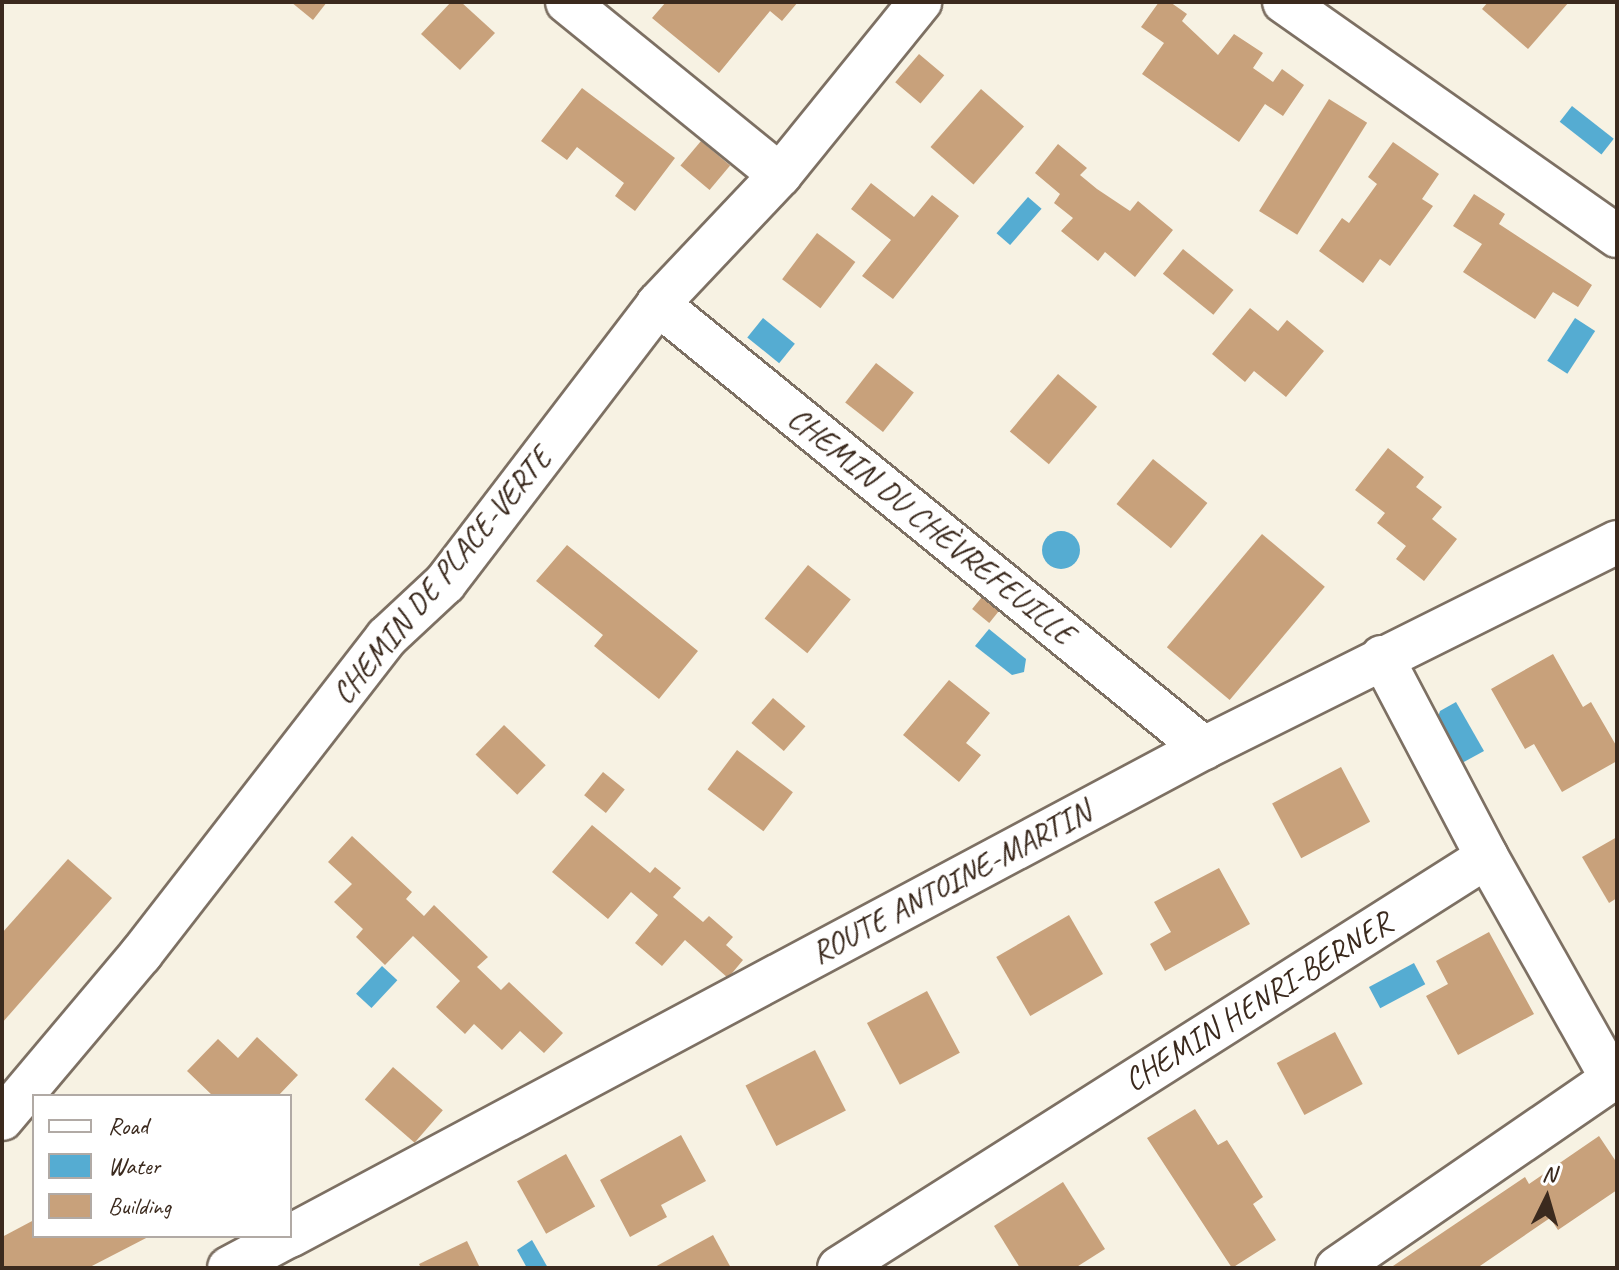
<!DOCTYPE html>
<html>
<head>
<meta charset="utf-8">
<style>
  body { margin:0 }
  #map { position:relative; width:1619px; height:1270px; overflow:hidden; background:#f7f2e3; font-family:Caveat,sans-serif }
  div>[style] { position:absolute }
  .water>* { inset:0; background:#55acd2; transform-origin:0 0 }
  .round { border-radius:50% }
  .building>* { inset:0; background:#c8a17b; transform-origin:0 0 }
  .roads { filter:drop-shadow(2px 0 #7d7063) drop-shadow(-2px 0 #7d7063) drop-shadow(0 2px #7d7063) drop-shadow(0 -2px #7d7063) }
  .minor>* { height:42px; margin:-21px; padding:0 21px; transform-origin:21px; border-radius:21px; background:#fff }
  span { translate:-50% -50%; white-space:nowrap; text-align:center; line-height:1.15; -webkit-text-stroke:6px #fff; paint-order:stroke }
  .street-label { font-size:32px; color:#3b2a1e }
  .frame { position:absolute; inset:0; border:4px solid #3b2a1e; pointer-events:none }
  .legend { position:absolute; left:32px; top:1094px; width:260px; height:144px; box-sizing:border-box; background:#fff; border:2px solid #b1aaa5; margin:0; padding:10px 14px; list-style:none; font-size:24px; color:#3b2a1e }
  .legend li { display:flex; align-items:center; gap:16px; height:40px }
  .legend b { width:40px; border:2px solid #b1aaa5 }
  .north { position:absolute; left:1507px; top:1158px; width:80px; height:80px; -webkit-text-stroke:6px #fff; paint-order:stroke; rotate:5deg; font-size:22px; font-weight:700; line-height:32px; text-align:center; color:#3b2a1e }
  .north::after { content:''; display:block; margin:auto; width:28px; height:36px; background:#3b2a1e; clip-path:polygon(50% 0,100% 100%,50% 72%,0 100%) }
</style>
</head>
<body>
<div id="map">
  <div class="water">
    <div style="left:1572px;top:106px;width:53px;height:20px;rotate:38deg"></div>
    <div style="left:1028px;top:197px;width:18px;height:48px;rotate:41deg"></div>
    <div style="left:763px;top:318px;width:41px;height:25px;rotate:39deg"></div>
    <div style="left:1575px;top:318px;width:24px;height:51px;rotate:33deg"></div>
    <div class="round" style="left:1042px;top:531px;width:38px;height:38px"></div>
    <div style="clip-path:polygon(989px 629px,1026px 659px,1024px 672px,1012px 675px,975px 646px)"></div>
    <div style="clip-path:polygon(1456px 702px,1484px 751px,1462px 763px,1437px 720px,1440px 711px)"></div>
    <div style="left:1414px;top:963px;width:24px;height:51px;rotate:62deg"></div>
    <div style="left:382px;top:966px;width:21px;height:38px;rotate:43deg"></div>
    <div style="clip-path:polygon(532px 1240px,548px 1268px,527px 1268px,517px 1250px)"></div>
  </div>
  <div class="building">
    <div style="clip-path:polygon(291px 2px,327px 2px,313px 20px)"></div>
    <div style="clip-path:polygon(451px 2px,461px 2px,495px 33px,460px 70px,421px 34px)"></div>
    <div style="clip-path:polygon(666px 2px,798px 2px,782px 21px,770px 11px,719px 73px,652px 18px)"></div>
    <div style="clip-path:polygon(1159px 2px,1170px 2px,1187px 14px,1182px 21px,1218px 55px,1234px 34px,1263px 53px,1253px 68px,1273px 82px,1282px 69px,1304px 85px,1283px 116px,1265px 104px,1239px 142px,1142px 74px,1164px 43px,1141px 27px)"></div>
    <div style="clip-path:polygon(1488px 2px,1569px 2px,1528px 49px,1482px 9px)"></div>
    <div style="left:919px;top:54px;width:33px;height:37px;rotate:40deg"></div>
    <div style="clip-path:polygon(582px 88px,675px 158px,635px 211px,615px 196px,624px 183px,577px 147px,567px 160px,541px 141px)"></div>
    <div style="left:981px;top:89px;width:57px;height:77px;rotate:41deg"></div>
    <div style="left:1329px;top:99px;width:45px;height:132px;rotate:32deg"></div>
    <div style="left:701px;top:141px;width:38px;height:32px;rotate:40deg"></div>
    <div style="clip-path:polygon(1393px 142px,1439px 174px,1422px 199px,1433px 206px,1390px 266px,1380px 259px,1363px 283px,1319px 251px,1342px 218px,1349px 223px,1377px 184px,1368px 177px)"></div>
    <div style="clip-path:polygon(1058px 144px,1087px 168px,1080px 175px,1097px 189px,1130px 211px,1138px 201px,1173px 230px,1135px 277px,1105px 252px,1098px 261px,1061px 231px,1073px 218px,1054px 203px,1060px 194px,1035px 173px)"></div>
    <div style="clip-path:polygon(871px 183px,914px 217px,932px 195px,959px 216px,893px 299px,862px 276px,891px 240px,851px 209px)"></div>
    <div style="clip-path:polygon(1474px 194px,1505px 214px,1499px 224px,1592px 285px,1578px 307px,1553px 292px,1535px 319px,1463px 272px,1482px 244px,1453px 226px)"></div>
    <div style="left:817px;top:233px;width:48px;height:58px;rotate:37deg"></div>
    <div style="left:1183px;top:249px;width:65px;height:32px;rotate:39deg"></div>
    <div style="clip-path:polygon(1250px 308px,1278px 331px,1287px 320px,1324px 351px,1286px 397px,1254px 371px,1245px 382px,1212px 354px)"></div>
    <div style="left:876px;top:363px;width:48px;height:50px;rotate:38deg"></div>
    <div style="left:1058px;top:374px;width:51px;height:75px;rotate:40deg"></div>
    <div style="clip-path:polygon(1388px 448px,1424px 477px,1416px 487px,1442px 507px,1432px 519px,1457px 539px,1424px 581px,1396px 559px,1406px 546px,1377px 523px,1385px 513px,1355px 490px)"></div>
    <div style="left:1153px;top:459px;width:70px;height:58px;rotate:39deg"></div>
    <div style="left:1262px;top:534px;width:82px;height:148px;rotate:40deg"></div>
    <div style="clip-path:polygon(567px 545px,698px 651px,659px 699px,594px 646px,603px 635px,536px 581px)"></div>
    <div style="left:808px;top:565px;width:55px;height:69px;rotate:39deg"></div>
    <div style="left:986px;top:592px;width:22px;height:22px;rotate:39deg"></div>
    <div style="clip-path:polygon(1553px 654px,1583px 707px,1591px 702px,1617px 747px,1617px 761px,1562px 792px,1534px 744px,1525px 749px,1491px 689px)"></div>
    <div style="clip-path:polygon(949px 680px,990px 713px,966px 743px,981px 755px,959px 782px,903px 735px)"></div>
    <div style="left:773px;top:698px;width:43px;height:33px;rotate:41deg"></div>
    <div style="left:504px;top:725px;width:58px;height:41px;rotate:44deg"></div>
    <div style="left:737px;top:750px;width:70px;height:49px;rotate:37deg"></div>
    <div style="left:1341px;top:767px;width:62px;height:78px;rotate:62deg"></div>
    <div style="left:603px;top:772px;width:28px;height:30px;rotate:39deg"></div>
    <div style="clip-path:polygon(592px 825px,650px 873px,655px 867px,681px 888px,673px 897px,703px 922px,709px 916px,733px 937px,726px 945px,743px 960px,728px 978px,685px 940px,662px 966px,635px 943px,658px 915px,631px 892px,608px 919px,552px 872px)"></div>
    <div style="clip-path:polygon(352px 836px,412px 892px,406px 899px,424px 916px,434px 905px,488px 957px,477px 967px,501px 990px,509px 982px,563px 1033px,544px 1053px,520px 1031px,502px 1050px,474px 1024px,465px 1034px,436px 1007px,460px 981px,413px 936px,385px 965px,356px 937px,363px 929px,334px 902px,352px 884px,328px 862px)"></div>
    <div style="clip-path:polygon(1617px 837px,1617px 898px,1609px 903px,1582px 857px)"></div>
    <div style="clip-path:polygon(68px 859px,112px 898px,2px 1023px,2px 933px)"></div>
    <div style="clip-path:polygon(1219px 868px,1250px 924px,1165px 971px,1150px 944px,1171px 932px,1154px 902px)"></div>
    <div style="left:1069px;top:915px;width:68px;height:84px;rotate:60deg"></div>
    <div style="clip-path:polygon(1489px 932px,1534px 1014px,1458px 1055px,1426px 996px,1448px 984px,1436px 961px)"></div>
    <div style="left:927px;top:991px;width:70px;height:68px;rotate:62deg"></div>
    <div style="left:1335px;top:1032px;width:59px;height:66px;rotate:62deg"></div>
    <div style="clip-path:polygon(257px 1037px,298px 1075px,278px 1096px,213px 1096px,187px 1071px,218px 1039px,238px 1058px)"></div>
    <div style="left:815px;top:1050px;width:68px;height:78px;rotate:63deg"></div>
    <div style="left:393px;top:1067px;width:66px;height:43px;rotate:41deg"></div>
    <div style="clip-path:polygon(1195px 1109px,1218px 1145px,1227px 1140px,1263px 1197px,1253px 1204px,1276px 1240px,1232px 1268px,1147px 1138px)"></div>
    <div style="clip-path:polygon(681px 1135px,706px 1181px,661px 1205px,667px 1217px,630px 1237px,600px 1180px)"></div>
    <div style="clip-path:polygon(1599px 1136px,1617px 1163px,1617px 1190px,1558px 1230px,1550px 1218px,1477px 1268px,1390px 1268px,1525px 1177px,1529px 1184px)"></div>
    <div style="left:566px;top:1154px;width:60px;height:56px;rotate:61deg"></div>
    <div style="clip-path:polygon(1063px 1182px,1105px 1249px,1075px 1268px,1020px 1268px,994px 1226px)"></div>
    <div style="clip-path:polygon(34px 1220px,34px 1236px,150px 1236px,88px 1268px,2px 1268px,2px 1237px)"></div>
    <div style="clip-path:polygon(713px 1235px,731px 1268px,653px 1268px)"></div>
    <div style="clip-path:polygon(467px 1241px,480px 1268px,421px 1268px,419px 1264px)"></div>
  </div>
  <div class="roads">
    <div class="minor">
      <div style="left:567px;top:2px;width:274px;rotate:39.1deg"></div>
      <div style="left:1284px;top:2px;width:407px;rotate:35.1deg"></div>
      <div style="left:658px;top:304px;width:704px;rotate:39.12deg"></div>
      <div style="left:2px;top:1119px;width:216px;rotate:-49.9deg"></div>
      <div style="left:141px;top:954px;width:401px;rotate:-52.2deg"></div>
      <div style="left:387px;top:637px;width:79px;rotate:-43deg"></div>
      <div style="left:445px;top:583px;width:351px;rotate:-52.6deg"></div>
      <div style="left:658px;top:304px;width:178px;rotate:-46.6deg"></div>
      <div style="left:780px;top:175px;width:223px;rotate:-51deg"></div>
      <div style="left:290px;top:1236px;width:1036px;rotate:-28.1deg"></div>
      <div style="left:1204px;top:748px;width:462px;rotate:-26.5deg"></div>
      <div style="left:229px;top:1268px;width:68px;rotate:-28.1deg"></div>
      <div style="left:839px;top:1268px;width:767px;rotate:-32.39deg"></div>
      <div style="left:1487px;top:857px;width:226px;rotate:-117.7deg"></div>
      <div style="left:1337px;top:1268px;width:334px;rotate:-34.5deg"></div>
      <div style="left:1612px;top:1079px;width:255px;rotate:-119.4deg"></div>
    </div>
  </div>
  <div class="street-label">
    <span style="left:931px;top:526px;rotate:39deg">CHEMIN DU CHÈVREFEUILLE</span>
    <span style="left:442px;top:576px;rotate:-50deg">CHEMIN DE PLACE-VERTE</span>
    <span style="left:951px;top:883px;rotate:-28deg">ROUTE ANTOINE-MARTIN</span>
    <span style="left:1258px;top:1002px;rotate:-32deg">CHEMIN HENRI-BERNER</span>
  </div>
  <div class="frame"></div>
  <ul class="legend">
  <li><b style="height:10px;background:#fff"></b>Road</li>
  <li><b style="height:22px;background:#55acd2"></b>Water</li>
  <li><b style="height:22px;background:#c8a17b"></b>Building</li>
  </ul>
  <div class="north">N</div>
</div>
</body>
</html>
